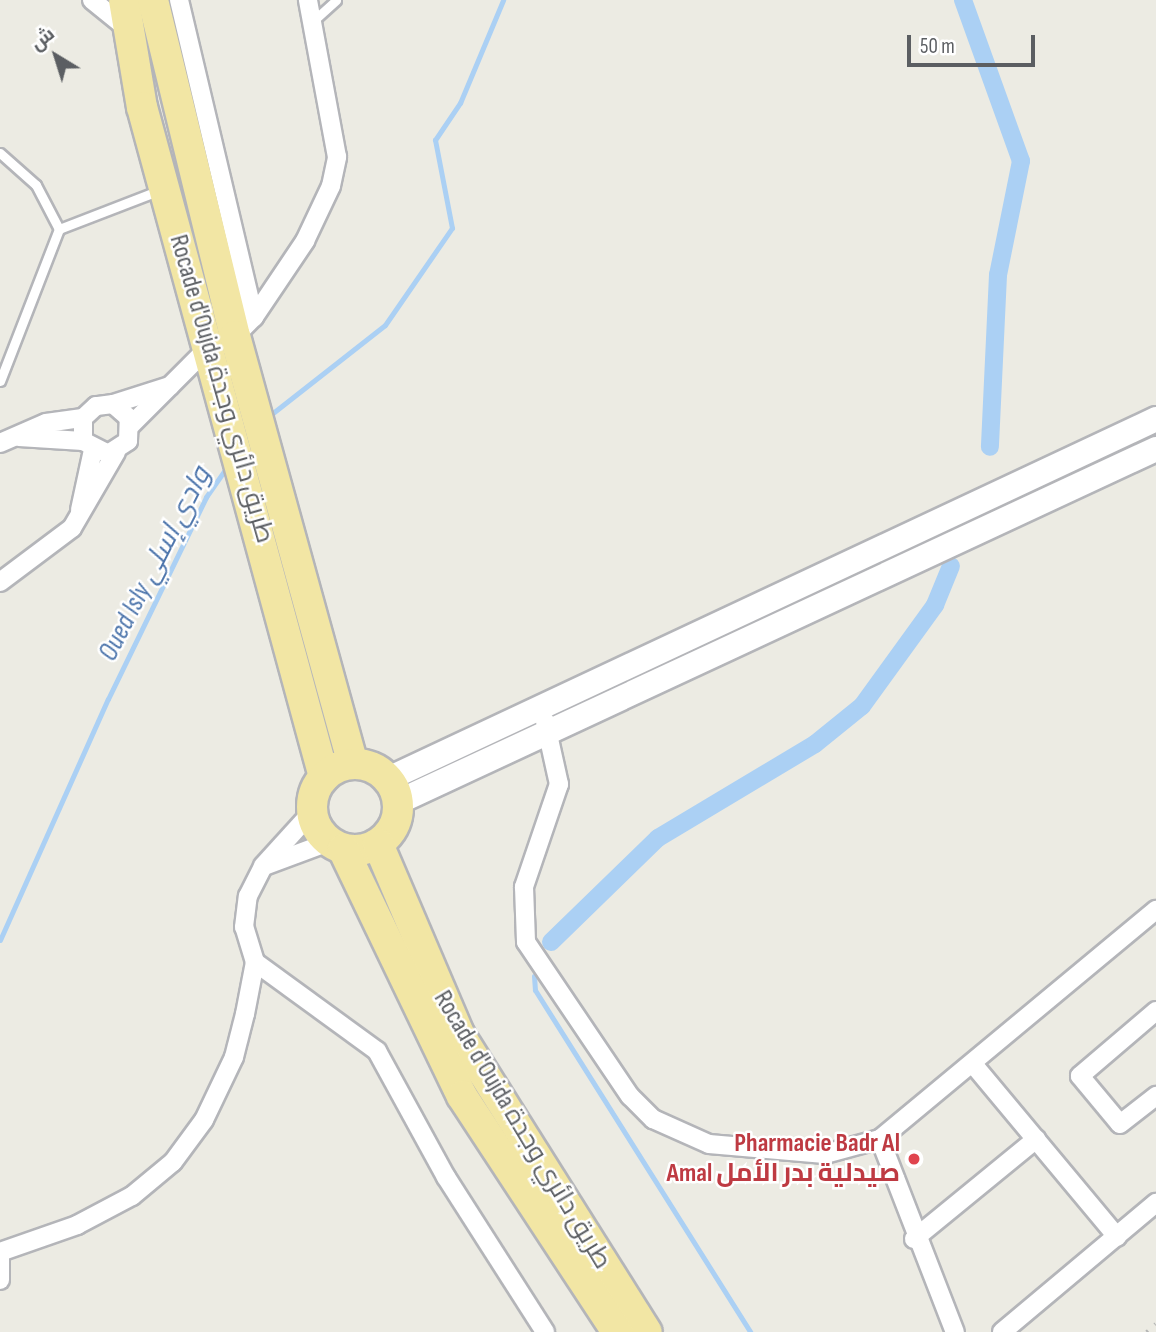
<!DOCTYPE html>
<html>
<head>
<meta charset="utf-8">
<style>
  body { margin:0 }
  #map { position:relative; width:1156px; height:1332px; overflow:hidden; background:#ecebe3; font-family:"Sofia Sans Condensed",Cairo,sans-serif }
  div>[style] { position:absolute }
  .stream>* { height:5px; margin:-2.5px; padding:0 2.5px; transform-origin:2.5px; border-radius:2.5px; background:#abd0f4 }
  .canal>* { height:18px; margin:-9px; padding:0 9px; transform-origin:9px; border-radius:9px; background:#abd0f4 }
  .roads { filter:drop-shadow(2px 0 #b4b5b9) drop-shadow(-2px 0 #b4b5b9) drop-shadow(0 2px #b4b5b9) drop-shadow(0 -2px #b4b5b9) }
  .service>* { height:9px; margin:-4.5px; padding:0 4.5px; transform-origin:4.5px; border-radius:4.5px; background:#fff }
  .minor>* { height:18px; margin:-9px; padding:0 9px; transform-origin:9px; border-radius:9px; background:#fff }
  .secondary>* { height:24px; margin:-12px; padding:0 12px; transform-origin:12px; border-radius:12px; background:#fff }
  .trunk>* { height:30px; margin:-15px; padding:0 15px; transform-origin:15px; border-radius:15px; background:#f2e6a4 }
  .trunk>.ring { margin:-15px; padding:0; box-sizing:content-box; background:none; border:30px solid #f2e6a4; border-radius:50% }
  .rail>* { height:5px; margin-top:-2.5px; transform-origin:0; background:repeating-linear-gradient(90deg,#b3b4b4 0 2px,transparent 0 11px) }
  .dots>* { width:19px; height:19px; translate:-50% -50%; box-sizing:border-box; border:4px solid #fff; border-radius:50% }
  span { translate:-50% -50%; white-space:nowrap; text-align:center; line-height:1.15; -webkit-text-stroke:5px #fff; paint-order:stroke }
  .street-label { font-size:26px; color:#5b5e62 }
  .health-label { font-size:26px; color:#be3a42; font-weight:700 }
  .right { translate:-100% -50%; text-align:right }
  .water-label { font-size:28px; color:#4e76ac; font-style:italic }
  .north { position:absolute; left:21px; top:21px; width:70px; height:70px; -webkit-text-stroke:5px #fff; paint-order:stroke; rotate:322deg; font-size:19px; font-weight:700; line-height:28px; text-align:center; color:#5b5e62 }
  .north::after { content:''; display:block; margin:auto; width:24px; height:32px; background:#5b5e62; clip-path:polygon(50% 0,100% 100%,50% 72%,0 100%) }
  .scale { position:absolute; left:907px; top:35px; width:128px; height:32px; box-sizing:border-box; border:4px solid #5b5e62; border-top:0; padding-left:9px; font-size:21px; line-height:24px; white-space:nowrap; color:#5b5e62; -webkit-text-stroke:5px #fff; paint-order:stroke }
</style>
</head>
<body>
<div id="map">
  <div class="stream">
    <div style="left:269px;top:416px;width:147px;rotate:-38.1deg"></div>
    <div style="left:385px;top:325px;width:118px;rotate:-55.4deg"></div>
    <div style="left:452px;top:228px;width:90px;rotate:-100.9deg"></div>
    <div style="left:435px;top:140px;width:45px;rotate:-56deg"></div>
    <div style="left:460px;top:103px;width:112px;rotate:-67.3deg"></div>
    <div style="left:0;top:940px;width:264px;rotate:-65.9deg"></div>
    <div style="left:108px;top:699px;width:225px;rotate:-64.1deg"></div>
    <div style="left:206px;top:497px;width:40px;rotate:-55.1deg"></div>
    <div style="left:534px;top:976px;width:14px;rotate:86deg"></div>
    <div style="left:535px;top:990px;width:404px;rotate:57.8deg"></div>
  </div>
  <div class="canal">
    <div style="left:963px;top:0;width:171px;rotate:70.2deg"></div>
    <div style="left:1021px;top:161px;width:116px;rotate:101.4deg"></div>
    <div style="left:998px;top:275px;width:172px;rotate:92.7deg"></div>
    <div style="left:551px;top:942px;width:149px;rotate:-44.2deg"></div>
    <div style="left:658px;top:838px;width:183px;rotate:-30.9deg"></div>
    <div style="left:815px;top:744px;width:60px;rotate:-39deg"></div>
    <div style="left:862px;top:706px;width:125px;rotate:-54.1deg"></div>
    <div style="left:935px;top:605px;width:42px;rotate:-67.7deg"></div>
  </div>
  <div class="roads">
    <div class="service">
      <div style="left:313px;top:21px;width:31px;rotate:-42deg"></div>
      <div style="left:0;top:153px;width:48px;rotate:41.6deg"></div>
      <div style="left:36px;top:185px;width:50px;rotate:62.4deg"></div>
      <div style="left:0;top:381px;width:163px;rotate:-68.8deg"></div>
      <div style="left:59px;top:229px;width:108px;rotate:-21.1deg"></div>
    </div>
    <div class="minor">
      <div style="left:92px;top:0;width:46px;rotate:38.9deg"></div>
      <div style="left:179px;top:0;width:326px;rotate:76.7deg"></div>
      <div style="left:254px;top:317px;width:27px;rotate:135deg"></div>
      <div style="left:254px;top:317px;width:92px;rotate:-56.1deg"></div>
      <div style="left:305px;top:241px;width:61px;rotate:-64.7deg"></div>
      <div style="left:331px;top:186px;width:30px;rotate:-78deg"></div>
      <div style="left:337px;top:157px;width:160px;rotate:-100.5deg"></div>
      <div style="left:113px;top:404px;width:60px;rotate:-17.5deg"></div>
      <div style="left:131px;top:425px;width:110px;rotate:-45deg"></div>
      <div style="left:19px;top:437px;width:64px;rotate:3.6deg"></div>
      <div style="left:83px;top:441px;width:28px;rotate:27deg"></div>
      <div style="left:108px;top:454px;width:24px;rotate:-33deg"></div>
      <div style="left:128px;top:441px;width:23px;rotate:-88deg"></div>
      <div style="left:129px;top:418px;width:21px;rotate:-139deg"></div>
      <div style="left:113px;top:404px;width:17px;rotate:173deg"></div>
      <div style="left:96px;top:406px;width:18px;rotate:137deg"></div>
      <div style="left:83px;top:418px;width:23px;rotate:90deg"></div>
      <div style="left:0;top:443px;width:50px;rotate:-23.5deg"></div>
      <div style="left:46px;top:423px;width:37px;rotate:-8deg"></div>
      <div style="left:80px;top:510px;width:61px;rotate:-77.8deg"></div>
      <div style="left:0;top:582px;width:90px;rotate:-36.9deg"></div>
      <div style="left:72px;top:528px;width:88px;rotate:-59.9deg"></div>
      <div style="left:545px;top:721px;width:65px;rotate:77.5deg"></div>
      <div style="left:559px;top:784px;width:109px;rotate:108.8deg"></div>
      <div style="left:524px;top:887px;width:55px;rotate:87.9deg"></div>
      <div style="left:526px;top:942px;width:186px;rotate:56deg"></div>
      <div style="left:630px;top:1096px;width:33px;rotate:45deg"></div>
      <div style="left:653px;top:1119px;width:61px;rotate:24.1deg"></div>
      <div style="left:709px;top:1144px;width:116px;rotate:4.9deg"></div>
      <div style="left:825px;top:1154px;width:57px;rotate:-15.3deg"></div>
      <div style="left:880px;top:1139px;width:359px;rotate:-39.7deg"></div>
      <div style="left:267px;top:865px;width:66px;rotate:-20.4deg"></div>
      <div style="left:255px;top:962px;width:151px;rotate:36.1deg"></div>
      <div style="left:377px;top:1051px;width:144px;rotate:61.3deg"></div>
      <div style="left:446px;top:1177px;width:184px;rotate:57.4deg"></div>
      <div style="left:1156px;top:1011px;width:100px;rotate:139.5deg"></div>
      <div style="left:1080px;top:1076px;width:62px;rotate:50.2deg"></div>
      <div style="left:1120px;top:1124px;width:46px;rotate:-37.9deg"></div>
      <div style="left:973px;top:1064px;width:225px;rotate:50.2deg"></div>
      <div style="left:880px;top:1139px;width:207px;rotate:68.8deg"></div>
      <div style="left:914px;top:1239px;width:158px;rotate:-39.3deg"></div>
      <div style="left:0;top:1252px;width:82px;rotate:-19.3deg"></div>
      <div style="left:77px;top:1225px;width:62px;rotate:-27.8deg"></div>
      <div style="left:132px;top:1196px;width:53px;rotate:-39.7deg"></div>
      <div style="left:173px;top:1162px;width:52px;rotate:-53.6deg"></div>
      <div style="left:204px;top:1120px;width:70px;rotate:-64.5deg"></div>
      <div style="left:234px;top:1057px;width:44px;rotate:-75.7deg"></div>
      <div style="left:245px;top:1014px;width:53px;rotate:-79.1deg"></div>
      <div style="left:255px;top:962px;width:37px;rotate:-107deg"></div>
      <div style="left:244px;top:927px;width:31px;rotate:-83deg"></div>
      <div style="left:248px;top:896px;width:34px;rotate:-63deg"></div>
      <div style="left:263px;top:866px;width:73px;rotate:-47.8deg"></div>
      <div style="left:0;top:1252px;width:28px;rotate:90deg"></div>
      <div style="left:1002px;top:1332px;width:201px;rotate:-40deg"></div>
    </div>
    <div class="secondary">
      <div style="left:388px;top:779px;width:848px;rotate:-25.11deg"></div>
      <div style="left:398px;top:802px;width:836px;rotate:-24.97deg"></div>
    </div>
    <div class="trunk">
      <div style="left:124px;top:0;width:109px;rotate:80.5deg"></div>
      <div style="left:142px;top:107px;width:694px;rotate:74.8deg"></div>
      <div style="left:153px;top:0;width:346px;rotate:76.3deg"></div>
      <div style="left:235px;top:336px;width:444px;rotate:74.6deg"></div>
      <div class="ring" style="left:312px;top:764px;width:56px;height:56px"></div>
      <div style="left:378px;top:844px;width:207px;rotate:66.9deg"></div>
      <div style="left:459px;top:1034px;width:352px;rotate:57.8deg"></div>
      <div style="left:343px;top:849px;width:274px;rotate:64.3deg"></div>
      <div style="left:462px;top:1096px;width:282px;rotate:56.7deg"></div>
    </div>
  </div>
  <div class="rail">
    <div style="left:1147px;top:1332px;width:12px;rotate:-42deg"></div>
  </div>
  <div class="dots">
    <div style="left:914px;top:1159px;background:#e0444e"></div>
  </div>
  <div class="street-label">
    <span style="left:221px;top:389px;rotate:74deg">Rocade d'Oujda طريق دائري وجدة</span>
    <span style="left:522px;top:1130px;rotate:59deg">Rocade d'Oujda طريق دائري وجدة</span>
  </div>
  <div class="health-label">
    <span class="right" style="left:900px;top:1159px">Pharmacie Badr Al<br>Amal صيدلية بدر الأمل</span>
  </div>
  <div class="water-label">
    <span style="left:155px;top:564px;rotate:-63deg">Oued Isly وادي إسلي</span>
  </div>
  <div class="north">ش</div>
  <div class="scale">50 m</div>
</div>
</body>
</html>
